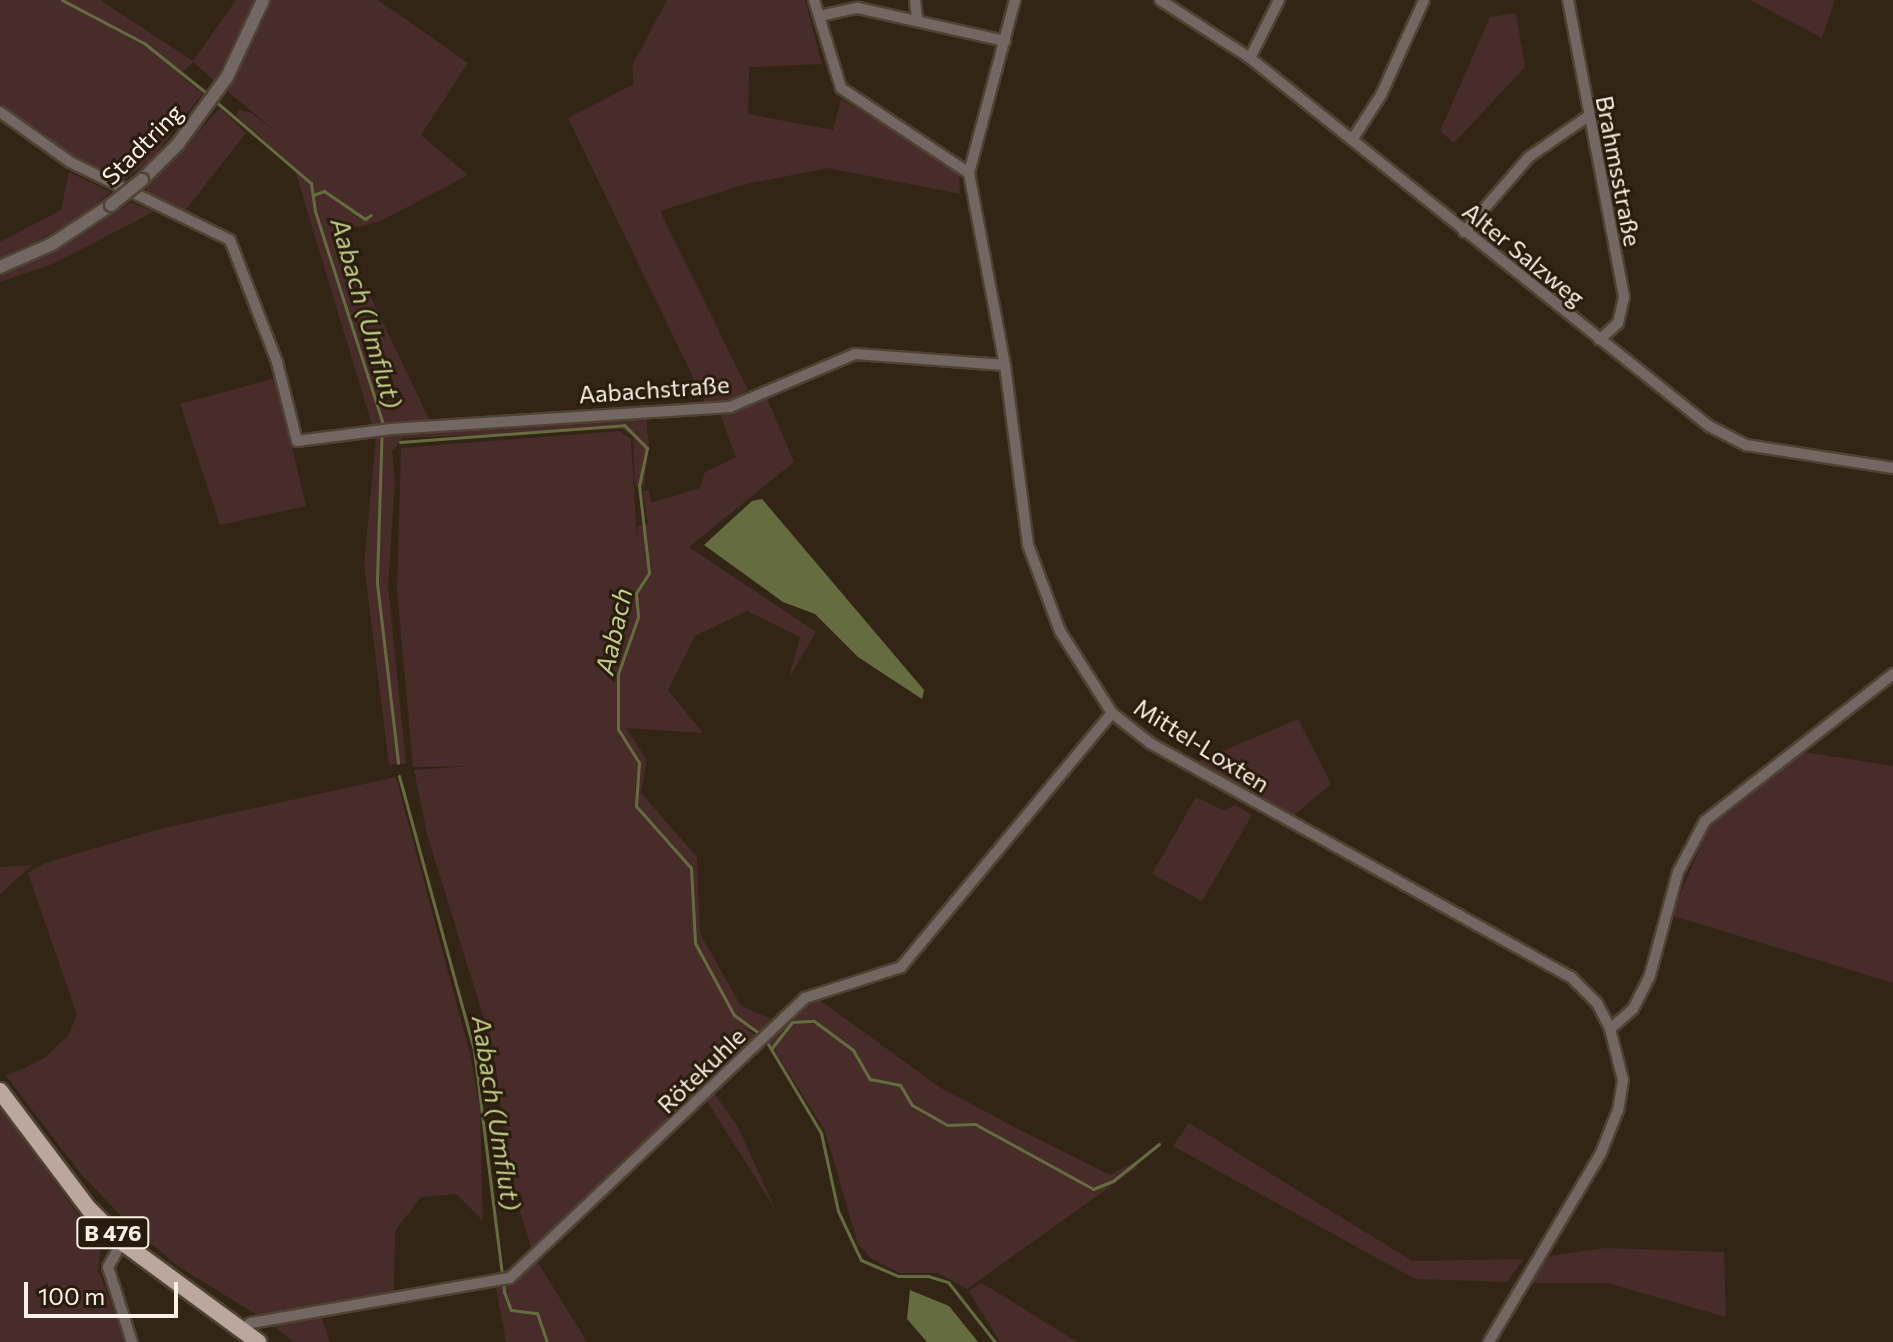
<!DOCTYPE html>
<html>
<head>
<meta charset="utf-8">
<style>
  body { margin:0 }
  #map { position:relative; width:1893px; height:1342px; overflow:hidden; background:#332516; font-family:Commissioner,sans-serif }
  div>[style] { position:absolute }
  .green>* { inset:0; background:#472c2a }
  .water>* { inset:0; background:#656d40 }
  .stream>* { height:3px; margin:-1.5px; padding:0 1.5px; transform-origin:1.5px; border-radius:1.5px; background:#656d40 }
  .roads { filter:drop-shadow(2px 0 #4f4233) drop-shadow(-2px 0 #4f4233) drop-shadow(0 2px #4f4233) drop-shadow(0 -2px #4f4233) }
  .minor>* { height:10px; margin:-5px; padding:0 5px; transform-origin:5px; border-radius:5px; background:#726763 }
  .tertiary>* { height:12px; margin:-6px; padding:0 6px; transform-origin:6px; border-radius:6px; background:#726763 }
  .primary>* { height:16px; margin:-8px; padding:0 8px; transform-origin:8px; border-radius:8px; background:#bba79d }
  .bridges { filter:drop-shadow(2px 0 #4f4233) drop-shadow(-2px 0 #4f4233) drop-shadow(0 2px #4f4233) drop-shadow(0 -2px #4f4233) }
  .tertiary-bridge>* { height:12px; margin:-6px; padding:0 6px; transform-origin:6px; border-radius:6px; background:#726763 }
  span { translate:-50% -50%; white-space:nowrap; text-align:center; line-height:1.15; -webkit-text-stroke:6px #291c0c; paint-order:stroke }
  .shield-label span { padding:2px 6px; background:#291c0c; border:2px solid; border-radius:6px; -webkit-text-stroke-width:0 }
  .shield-label { font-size:22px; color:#fbf1e7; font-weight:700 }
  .street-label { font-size:24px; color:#fbf1e7 }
  .water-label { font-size:26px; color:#c1ce86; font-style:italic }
  .scale { position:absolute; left:24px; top:1282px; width:154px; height:36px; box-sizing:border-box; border:4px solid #fbf1e7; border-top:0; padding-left:10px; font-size:24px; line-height:28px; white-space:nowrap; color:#fbf1e7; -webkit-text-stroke:6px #291c0c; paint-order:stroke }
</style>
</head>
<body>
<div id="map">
  <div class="green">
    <div style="clip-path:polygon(0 0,100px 0,193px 61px,236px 0,254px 0,215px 81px,193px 62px,180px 75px,203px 93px,151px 160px,123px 181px,26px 130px,0 104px)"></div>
    <div style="clip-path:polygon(270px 0,378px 0,468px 63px,421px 135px,468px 175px,381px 221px,358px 227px,335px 222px,429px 419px,646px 415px,649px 447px,644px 487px,635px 486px,633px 436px,621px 429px,403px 438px,392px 451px,395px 481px,388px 586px,406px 763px,389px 765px,364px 564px,376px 438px,294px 167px,236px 116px,238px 110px,250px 112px,277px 132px,228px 92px)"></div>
    <div style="clip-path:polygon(667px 0,805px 0,822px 64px,749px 67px,748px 114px,833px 130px,841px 99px,959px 172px,960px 194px,828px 168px,746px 184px,660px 211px,748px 390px,732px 400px,705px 402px,568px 118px,634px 84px,632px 66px)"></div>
    <div style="clip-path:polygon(1750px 0,1835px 0,1822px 38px)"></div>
    <div style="clip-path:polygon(1516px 13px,1525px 67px,1454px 143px,1440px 131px,1490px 17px)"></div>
    <div style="clip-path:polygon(220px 108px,246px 133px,185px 211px,144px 192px)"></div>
    <div style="clip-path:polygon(69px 172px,111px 192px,74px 221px,0 260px,0 242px,61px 210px)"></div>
    <div style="clip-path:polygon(131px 202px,153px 212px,55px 263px,0 282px,0 274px,76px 239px)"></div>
    <div style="clip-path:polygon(276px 378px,306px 506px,220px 525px,180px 404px)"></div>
    <div style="clip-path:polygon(766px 396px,794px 462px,689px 547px,816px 632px,789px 678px,800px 637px,747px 611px,695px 636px,668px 690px,703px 733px,626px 728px,647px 760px,641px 793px,697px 857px,700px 934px,741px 1006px,771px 1019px,759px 1033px,741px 1026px,758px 1037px,533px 1253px,511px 1182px,493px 1048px,427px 834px,414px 770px,470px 766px,413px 767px,397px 590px,401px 448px,619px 431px,631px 439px,637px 538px,638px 526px,648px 524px,643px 491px,649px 491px,651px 503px,700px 488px,705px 472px,736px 457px,719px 412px)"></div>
    <div style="clip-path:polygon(1298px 719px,1331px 784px,1293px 816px,1197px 762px)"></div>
    <div style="clip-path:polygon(1804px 752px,1893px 766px,1893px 983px,1671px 915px,1710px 824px)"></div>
    <div style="clip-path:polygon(396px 777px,470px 1054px,480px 1109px,483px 1221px,456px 1194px,421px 1197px,395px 1231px,394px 1295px,259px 1316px,179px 1267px,132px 1227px,81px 1174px,6px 1076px,43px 1059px,68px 1036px,77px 1015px,28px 873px,45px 863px,160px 829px)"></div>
    <div style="clip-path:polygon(1196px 797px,1224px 811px,1235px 805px,1252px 815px,1202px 901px,1152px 874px)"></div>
    <div style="clip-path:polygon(32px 865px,0 894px,0 867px)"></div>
    <div style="clip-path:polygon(818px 999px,941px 1088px,1018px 1129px,1110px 1175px,1132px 1163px,1139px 1166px,967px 1289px,938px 1273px,900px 1273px,872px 1259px,858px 1244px,825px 1131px,768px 1040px,805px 1004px)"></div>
    <div style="clip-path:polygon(714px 1093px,738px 1127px,775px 1209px,705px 1098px)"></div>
    <div style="clip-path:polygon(0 1105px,78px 1215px,102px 1237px,98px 1270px,126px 1342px,0 1342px)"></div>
    <div style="clip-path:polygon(1189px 1123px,1412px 1261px,1524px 1259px,1507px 1282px,1415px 1279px,1173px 1146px)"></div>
    <div style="clip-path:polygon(1605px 1248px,1724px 1252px,1726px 1317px,1607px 1283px,1531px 1283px,1548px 1256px)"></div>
    <div style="clip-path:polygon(537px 1261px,587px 1342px,506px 1342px,496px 1288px,510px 1285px)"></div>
    <div style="clip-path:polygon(982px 1283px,1061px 1332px,1077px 1342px,1000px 1342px,969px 1291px)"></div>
    <div style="clip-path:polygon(321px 1316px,330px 1342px,294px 1342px,269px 1323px)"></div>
  </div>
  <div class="water">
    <div style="clip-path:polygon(762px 499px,924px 690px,922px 699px,858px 657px,815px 614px,783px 602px,704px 545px,752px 501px)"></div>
    <div style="clip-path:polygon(910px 1290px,949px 1306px,978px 1342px,927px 1342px,907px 1319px)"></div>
  </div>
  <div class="stream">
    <div style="left:62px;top:0;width:93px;rotate:27.7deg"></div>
    <div style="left:144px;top:43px;width:83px;rotate:38.7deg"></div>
    <div style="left:214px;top:100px;width:128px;rotate:40.6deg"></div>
    <div style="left:311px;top:183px;width:28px;rotate:82deg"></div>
    <div style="left:315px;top:211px;width:220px;rotate:72.3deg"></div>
    <div style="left:382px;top:421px;width:162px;rotate:91.8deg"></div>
    <div style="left:377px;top:583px;width:181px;rotate:83.3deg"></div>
    <div style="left:313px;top:195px;width:12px;rotate:-20deg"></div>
    <div style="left:324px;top:191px;width:50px;rotate:34.3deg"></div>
    <div style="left:365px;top:219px;width:7px;rotate:-34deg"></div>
    <div style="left:400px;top:442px;width:225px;rotate:-4.3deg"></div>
    <div style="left:624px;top:425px;width:33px;rotate:45deg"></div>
    <div style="left:647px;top:448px;width:38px;rotate:102deg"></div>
    <div style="left:639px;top:485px;width:89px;rotate:83.5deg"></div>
    <div style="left:649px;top:573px;width:24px;rotate:123deg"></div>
    <div style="left:636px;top:593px;width:24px;rotate:85deg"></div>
    <div style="left:638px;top:617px;width:60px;rotate:109.3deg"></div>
    <div style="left:618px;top:674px;width:55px;rotate:90deg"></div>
    <div style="left:618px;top:729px;width:40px;rotate:58deg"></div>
    <div style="left:639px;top:763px;width:43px;rotate:94deg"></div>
    <div style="left:636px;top:806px;width:83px;rotate:48.4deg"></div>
    <div style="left:691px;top:868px;width:75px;rotate:86.9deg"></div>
    <div style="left:695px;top:943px;width:82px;rotate:61.6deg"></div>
    <div style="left:734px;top:1015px;width:31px;rotate:36deg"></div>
    <div style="left:399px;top:776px;width:284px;rotate:74.7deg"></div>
    <div style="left:474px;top:1050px;width:244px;rotate:82.9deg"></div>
    <div style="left:504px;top:1292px;width:19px;rotate:69deg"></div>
    <div style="left:511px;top:1310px;width:26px;rotate:7deg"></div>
    <div style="left:537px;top:1313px;width:31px;rotate:71deg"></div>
    <div style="left:768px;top:1044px;width:104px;rotate:59.2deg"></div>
    <div style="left:821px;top:1133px;width:80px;rotate:77.7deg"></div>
    <div style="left:838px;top:1211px;width:54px;rotate:64.9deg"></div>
    <div style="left:861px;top:1260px;width:40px;rotate:23.4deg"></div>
    <div style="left:898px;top:1276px;width:30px"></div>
    <div style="left:928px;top:1276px;width:21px;rotate:17deg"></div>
    <div style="left:948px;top:1282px;width:76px;rotate:51.9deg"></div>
    <div style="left:771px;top:1049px;width:34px;rotate:-52deg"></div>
    <div style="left:792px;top:1022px;width:22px;rotate:-3deg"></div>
    <div style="left:814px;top:1021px;width:49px;rotate:36.6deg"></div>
    <div style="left:853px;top:1050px;width:34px;rotate:60deg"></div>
    <div style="left:870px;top:1079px;width:31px;rotate:11deg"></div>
    <div style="left:900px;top:1085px;width:23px;rotate:59deg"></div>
    <div style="left:912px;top:1105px;width:40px;rotate:29.7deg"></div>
    <div style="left:947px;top:1125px;width:28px;rotate:-2deg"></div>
    <div style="left:975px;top:1124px;width:135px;rotate:28.8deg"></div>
    <div style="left:1093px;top:1189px;width:22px;rotate:-22deg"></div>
    <div style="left:1113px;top:1181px;width:59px;rotate:-38.8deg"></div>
    <div style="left:200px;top:1290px;width:45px;rotate:34deg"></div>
  </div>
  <div class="roads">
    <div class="minor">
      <div style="left:814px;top:0;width:92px;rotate:72.9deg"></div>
      <div style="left:841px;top:88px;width:154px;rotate:33.6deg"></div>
      <div style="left:915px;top:0;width:20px;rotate:84deg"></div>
      <div style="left:1015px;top:0;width:179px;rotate:104.9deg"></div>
      <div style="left:969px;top:173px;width:195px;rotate:79.4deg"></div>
      <div style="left:1005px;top:365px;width:181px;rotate:82.7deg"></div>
      <div style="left:1028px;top:545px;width:92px;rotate:69.6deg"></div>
      <div style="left:1060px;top:631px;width:97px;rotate:57.6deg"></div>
      <div style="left:1112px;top:713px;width:48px;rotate:38.3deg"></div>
      <div style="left:1150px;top:743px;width:482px;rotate:29.1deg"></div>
      <div style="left:1571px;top:977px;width:37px;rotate:45deg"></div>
      <div style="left:1597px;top:1003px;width:29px;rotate:63deg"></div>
      <div style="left:1610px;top:1029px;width:53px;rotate:75.7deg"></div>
      <div style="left:1623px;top:1080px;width:30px;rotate:99deg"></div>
      <div style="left:1618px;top:1110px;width:46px;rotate:111.6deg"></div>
      <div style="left:1601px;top:1153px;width:220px;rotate:120.7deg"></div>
      <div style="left:1160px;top:0;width:107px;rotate:32.8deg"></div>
      <div style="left:1250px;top:58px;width:588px;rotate:38.72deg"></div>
      <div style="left:1709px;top:426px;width:42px;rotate:27.2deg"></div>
      <div style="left:1746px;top:445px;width:149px;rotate:8.9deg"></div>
      <div style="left:1568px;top:0;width:302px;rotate:79.3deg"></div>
      <div style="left:1624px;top:297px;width:27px;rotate:103deg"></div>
      <div style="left:1618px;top:323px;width:25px;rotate:138deg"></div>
      <div style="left:819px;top:16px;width:40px;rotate:-12deg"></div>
      <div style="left:858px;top:8px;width:151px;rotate:12.7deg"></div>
      <div style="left:1250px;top:58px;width:65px;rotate:-63.4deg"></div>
      <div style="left:0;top:112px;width:86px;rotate:35.5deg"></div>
      <div style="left:70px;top:162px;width:178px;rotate:26deg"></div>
      <div style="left:230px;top:240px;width:131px;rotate:68.9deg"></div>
      <div style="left:277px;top:362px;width:81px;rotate:75.8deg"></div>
      <div style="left:297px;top:441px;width:95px;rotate:-7.3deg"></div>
      <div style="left:391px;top:429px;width:340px;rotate:-3.7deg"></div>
      <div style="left:730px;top:407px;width:136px;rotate:-23deg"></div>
      <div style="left:855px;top:354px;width:150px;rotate:4.2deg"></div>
      <div style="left:1352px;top:140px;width:54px;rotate:-57.2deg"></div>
      <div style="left:1381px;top:95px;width:104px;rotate:-65.6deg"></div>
      <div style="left:1464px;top:232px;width:99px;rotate:-49.1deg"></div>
      <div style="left:1529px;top:157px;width:70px;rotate:-34.6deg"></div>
      <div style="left:1610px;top:1029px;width:30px;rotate:-41deg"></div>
      <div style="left:1633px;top:1009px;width:38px;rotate:-63deg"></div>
      <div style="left:1650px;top:975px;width:107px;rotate:-74.8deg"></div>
      <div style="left:1678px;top:872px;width:58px;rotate:-62.1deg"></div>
      <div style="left:1705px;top:821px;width:239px;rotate:-38deg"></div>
      <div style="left:122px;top:1242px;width:29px;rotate:119deg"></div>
      <div style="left:108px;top:1267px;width:79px;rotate:72.3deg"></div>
      <div style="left:241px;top:1329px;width:12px;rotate:-31deg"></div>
      <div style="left:251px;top:1323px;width:263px;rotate:-9.9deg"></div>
      <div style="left:510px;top:1278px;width:407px;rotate:-43.5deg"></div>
      <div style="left:805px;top:998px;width:101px;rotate:-17.9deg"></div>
      <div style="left:901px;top:967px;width:330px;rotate:-50.3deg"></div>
    </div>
    <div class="tertiary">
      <div style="left:142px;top:180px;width:51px;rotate:-45deg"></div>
      <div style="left:178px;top:144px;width:83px;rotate:-53.8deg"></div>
      <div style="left:227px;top:77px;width:85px;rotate:-64.9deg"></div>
      <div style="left:0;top:267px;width:57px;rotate:-23.9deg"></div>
      <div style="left:52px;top:244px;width:71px;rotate:-33.5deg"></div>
    </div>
    <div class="primary">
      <div style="left:0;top:1091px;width:148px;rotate:53deg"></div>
      <div style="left:89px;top:1209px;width:47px;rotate:45deg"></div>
      <div style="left:122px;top:1242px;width:169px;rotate:36.3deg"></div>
    </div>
  </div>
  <div class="bridges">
    <div class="tertiary-bridge">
      <div style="left:111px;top:205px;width:40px;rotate:-39deg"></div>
    </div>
  </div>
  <div class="shield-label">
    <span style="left:113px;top:1233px">B 476</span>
  </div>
  <div class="street-label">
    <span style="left:142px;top:144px;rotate:-45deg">Stadtring</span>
    <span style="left:1619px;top:171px;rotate:79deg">Brahmsstraße</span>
    <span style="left:1524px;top:254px;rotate:39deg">Alter Salzweg</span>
    <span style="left:654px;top:389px;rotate:-4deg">Aabachstraße</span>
    <span style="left:1202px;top:745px;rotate:32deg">Mittel-Loxten</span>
    <span style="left:701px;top:1070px;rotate:-44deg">Rötekuhle</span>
  </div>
  <div class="water-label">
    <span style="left:367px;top:313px;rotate:74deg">Aabach (Umflut)</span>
    <span style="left:613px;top:631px;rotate:-77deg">Aabach</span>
    <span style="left:497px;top:1113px;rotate:81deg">Aabach (Umflut)</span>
  </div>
  <div class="scale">100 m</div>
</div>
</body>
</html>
